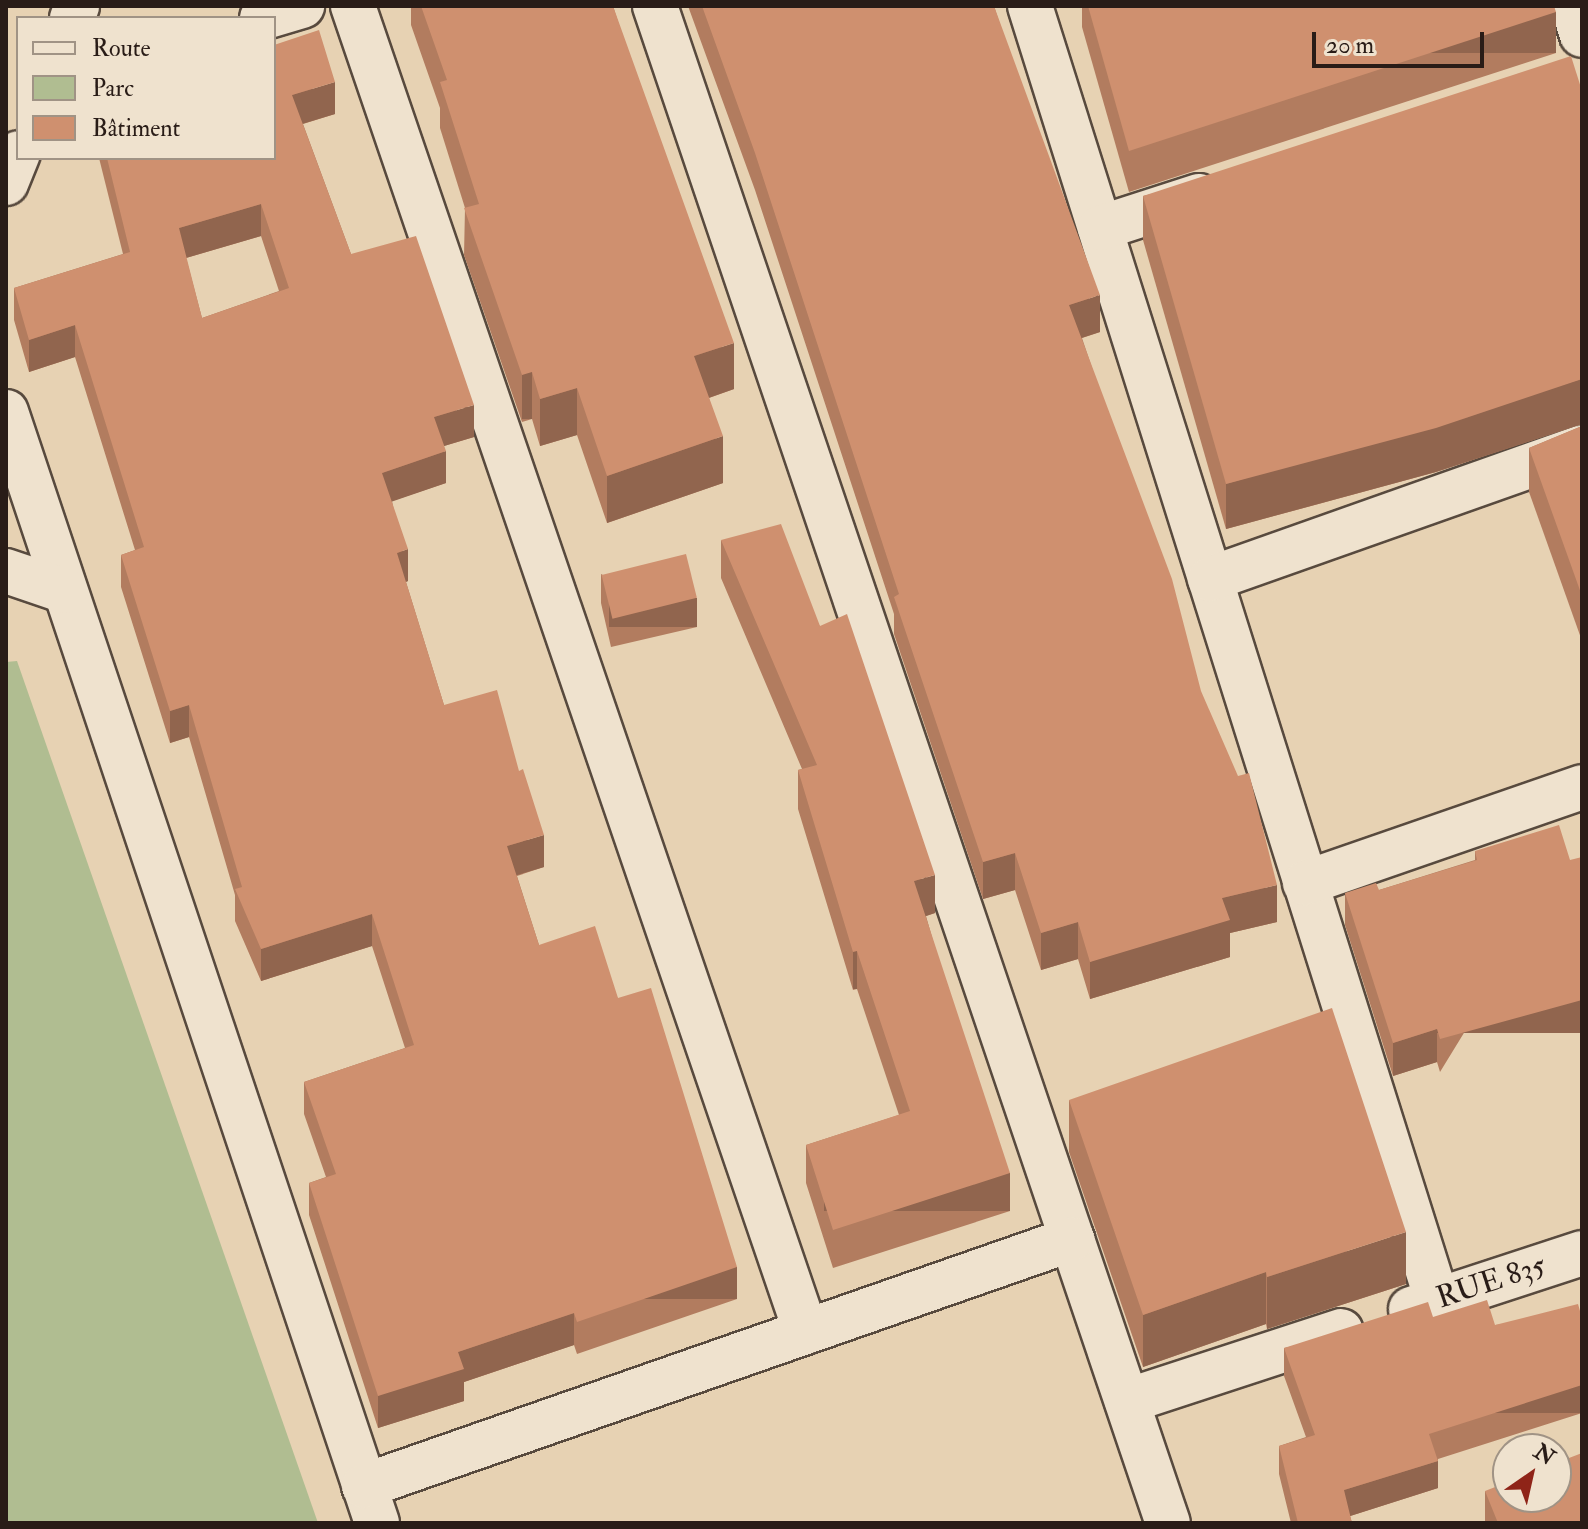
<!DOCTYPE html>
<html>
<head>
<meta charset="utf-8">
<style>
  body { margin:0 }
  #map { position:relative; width:1588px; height:1529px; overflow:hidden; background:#e7d2b3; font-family:"IM FELL Double Pica",serif }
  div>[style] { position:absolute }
  .green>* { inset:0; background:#b0bd91 }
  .roads { filter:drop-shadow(2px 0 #584a3e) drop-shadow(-2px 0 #584a3e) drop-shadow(0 2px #584a3e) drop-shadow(0 -2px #584a3e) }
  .minor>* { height:44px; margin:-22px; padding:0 22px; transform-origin:22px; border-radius:22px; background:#efe2ce }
  .wall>* { inset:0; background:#b27c5f }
  .shaded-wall>* { inset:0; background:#91654e; transform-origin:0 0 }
  .building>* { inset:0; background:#cf906f; transform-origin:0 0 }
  span { translate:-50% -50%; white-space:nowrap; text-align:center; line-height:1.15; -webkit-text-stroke:6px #efe2ce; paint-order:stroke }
  .street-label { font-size:30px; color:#291c17 }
  .frame { position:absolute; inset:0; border:8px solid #291c17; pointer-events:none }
  .legend { position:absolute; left:16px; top:16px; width:260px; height:144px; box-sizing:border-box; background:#efe2ce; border:2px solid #a09385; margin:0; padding:10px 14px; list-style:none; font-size:24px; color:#291c17 }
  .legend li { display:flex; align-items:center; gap:16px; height:40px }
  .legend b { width:40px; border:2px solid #a09385 }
  .north { position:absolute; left:1492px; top:1433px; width:80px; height:80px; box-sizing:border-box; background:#efe2ce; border:2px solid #a09385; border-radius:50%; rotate:34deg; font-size:22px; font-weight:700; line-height:32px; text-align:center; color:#291c17 }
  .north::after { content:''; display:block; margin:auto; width:28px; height:36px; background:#8f2418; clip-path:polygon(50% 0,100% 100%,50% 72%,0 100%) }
  .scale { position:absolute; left:1312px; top:32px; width:172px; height:36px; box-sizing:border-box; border:4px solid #291c17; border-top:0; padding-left:10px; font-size:24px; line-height:28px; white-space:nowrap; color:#291c17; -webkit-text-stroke:6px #efe2ce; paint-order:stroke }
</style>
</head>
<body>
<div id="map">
  <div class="green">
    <div style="clip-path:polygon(17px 661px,318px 1523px,6px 1523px,6px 662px)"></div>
  </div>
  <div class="roads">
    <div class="minor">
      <div style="left:353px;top:6px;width:1401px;rotate:71.14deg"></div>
      <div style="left:655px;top:6px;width:1601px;rotate:71.32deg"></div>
      <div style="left:1030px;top:6px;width:1356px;rotate:72.54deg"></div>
      <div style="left:1573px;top:6px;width:30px;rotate:73deg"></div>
      <div style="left:72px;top:18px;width:13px;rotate:-67deg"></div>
      <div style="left:262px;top:18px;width:42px;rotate:-16.7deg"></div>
      <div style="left:6px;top:183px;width:32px;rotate:-68deg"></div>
      <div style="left:1100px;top:228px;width:104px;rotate:-17.9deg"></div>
      <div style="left:6px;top:412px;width:1171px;rotate:71.53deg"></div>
      <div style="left:6px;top:571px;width:62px;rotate:18.7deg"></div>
      <div style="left:1210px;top:579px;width:395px;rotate:-19.5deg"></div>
      <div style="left:1305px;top:883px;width:293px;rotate:-19.1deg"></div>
      <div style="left:1411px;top:1309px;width:180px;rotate:-18.1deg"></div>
      <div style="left:1127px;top:1401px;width:225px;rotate:-18.1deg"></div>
      <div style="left:364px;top:1486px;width:750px;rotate:-19.23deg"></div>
    </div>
  </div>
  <div class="wall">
    <div style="clip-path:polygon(411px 6px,613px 6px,734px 389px,709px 398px,723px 483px,607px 523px,577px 435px,540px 446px,532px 419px,522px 422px,464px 255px,465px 208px,440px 128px,440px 108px,411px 25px)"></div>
    <div style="clip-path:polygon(688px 6px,994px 6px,1100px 332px,1082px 338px,1277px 922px,1230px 933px,1230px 957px,1090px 999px,1078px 959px,1041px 970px,1015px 890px,983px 899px,894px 634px,894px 614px,755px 190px)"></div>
    <div style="clip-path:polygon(1082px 6px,1554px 6px,1556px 53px,1129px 192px,1082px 27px)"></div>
    <div style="clip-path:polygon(evenodd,274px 45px,335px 114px,303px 124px,351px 254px,474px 437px,444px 446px,446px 483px,392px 501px,408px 581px,406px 582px,444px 705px,544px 867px,517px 876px,539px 945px,618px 998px,737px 1299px,577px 1354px,574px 1345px,464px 1382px,464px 1401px,378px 1428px,309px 1215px,309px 1183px,326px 1177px,304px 1114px,304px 1082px,405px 1048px,372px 946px,261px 981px,235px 921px,235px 895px,189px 737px,170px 743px,121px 587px,121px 555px,135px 550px,75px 357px,29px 372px,14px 320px,14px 288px,123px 254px,99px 158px,274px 158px,274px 45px,261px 236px,279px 291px,202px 318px,186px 258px,261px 236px)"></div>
    <div style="clip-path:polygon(1582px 91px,1582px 424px,1436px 472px,1226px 529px,1143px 240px,1143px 196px)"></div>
    <div style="clip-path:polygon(1582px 426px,1582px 641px,1529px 492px,1529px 448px)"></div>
    <div style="clip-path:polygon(721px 540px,820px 626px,935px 913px,926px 916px,1010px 1211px,833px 1268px,806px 1183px,806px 1145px,899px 1115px,857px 989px,853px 990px,798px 809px,798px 770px,802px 769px,721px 578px)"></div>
    <div style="clip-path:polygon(601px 574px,697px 627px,611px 647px,601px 603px)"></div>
    <div style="clip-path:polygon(1475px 851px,1570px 860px,1440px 1072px,1437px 1062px,1393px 1076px,1345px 925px,1345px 893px,1379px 890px,1475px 860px)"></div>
    <div style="clip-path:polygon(1069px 1100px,1406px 1284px,1267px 1329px,1266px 1324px,1143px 1367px,1069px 1152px)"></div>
    <div style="clip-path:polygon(1433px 1317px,1495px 1325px,1582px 1318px,1582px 1413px,1438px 1459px,1438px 1488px,1350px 1516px,1352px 1523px,1291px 1523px,1279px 1474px,1279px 1446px,1306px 1437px,1284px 1376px,1284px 1348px)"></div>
    <div style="clip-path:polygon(1485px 1491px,1582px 1523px,1485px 1523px)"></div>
  </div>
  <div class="shaded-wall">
    <div style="left:1556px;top:12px;width:41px;height:449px;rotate:90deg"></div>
    <div style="clip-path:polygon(335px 82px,335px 114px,292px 127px,292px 95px)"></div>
    <div style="clip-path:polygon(261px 204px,261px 236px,179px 260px,179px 228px)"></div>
    <div style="clip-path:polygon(1100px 295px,1100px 332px,1069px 342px,1069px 305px)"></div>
    <div style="clip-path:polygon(75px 325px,75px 357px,29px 372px,29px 340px)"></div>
    <div style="clip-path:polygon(734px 343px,734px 389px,694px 403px,694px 356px)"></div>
    <div style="left:532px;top:372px;width:47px;height:10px;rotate:90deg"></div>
    <div style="clip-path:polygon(1582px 379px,1582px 424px,1436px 472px,1226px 529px,1226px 484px)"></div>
    <div style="clip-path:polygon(577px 388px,577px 435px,540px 446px,540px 399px)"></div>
    <div style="clip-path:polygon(474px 405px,474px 437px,434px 449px,434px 417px)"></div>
    <div style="clip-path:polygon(723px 436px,723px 483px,607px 523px,607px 476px)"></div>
    <div style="clip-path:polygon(446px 451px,446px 483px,382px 505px,382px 473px)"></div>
    <div style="clip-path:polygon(408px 549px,408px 581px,397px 585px,397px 553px)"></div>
    <div style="left:697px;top:598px;width:29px;height:88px;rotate:90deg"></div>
    <div style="clip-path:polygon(189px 705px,189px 737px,170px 743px,170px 711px)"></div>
    <div style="clip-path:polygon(544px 835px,544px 867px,507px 878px,507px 846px)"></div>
    <div style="clip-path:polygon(1015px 853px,1015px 890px,983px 899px,983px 862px)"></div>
    <div style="clip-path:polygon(935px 875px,935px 913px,914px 920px,914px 881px)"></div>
    <div style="clip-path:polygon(1277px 885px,1277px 922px,1230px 933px,1230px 957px,1090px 999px,1090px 962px,1222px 898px)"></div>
    <div style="clip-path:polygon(372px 914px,372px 946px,261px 981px,261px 949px)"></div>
    <div style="clip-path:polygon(1078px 922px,1078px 959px,1041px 970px,1041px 933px)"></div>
    <div style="left:857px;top:951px;width:38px;height:4px;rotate:90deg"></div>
    <div style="left:1582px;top:1000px;width:33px;height:147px;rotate:90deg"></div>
    <div style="clip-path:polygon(1437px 1029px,1437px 1062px,1393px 1076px,1393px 1043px)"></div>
    <div style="left:1010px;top:1173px;width:38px;height:186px;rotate:90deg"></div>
    <div style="clip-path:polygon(1406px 1232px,1406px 1284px,1267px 1329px,1267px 1277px)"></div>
    <div style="left:737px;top:1267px;width:32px;height:169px;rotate:90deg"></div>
    <div style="clip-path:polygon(1266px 1272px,1266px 1324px,1143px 1367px,1143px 1315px)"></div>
    <div style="clip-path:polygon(574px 1313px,574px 1345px,464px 1382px,464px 1401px,378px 1428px,378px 1396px,458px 1352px)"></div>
    <div style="left:1582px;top:1385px;width:28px;height:161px;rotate:90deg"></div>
    <div style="clip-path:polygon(1438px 1461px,1438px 1488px,1344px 1518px,1344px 1490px)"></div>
  </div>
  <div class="building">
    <div style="clip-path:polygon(421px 6px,613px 6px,734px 343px,694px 356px,723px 436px,607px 476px,577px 388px,540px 399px,532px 372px,522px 375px,464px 208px,479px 204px,440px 82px,447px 80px)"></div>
    <div style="clip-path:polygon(702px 6px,994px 6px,1100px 295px,1069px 305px,1172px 579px,1201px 691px,1238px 776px,1249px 773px,1277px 885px,1222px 898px,1230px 920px,1090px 962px,1078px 922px,1041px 933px,1015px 853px,983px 862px,894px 597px,899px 594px,755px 153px)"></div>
    <div style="clip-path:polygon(1088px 6px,1554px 6px,1556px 12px,1129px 151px)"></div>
    <div style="clip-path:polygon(evenodd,319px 30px,335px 82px,292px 95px,351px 254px,416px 236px,474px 405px,434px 417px,446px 451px,382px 473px,408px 549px,397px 553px,444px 705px,497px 690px,519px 771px,523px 769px,544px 835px,507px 846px,539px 945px,595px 926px,618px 998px,651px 988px,737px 1267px,577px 1322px,574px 1313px,458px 1352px,464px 1369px,378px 1396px,309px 1183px,336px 1174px,304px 1082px,414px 1045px,372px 914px,261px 949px,235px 889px,242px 887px,189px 705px,170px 711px,121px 555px,144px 547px,75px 325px,29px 340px,14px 288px,130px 252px,107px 158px,274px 158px,274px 45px,319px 30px,261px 204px,289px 288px,202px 318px,179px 228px,261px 204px)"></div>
    <div style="clip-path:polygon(1571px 56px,1582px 91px,1582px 379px,1436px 428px,1226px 484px,1143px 196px)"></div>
    <div style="clip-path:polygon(1582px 426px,1582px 596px,1529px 448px)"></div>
    <div style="clip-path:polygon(781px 524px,820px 626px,847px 614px,935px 875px,914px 881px,1010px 1173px,833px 1230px,806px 1145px,910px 1111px,857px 951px,853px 952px,798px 770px,817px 765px,721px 540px)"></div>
    <div style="left:686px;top:554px;width:45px;height:87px;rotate:76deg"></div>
    <div style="clip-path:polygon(1559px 825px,1570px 860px,1582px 857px,1582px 1000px,1440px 1039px,1437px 1029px,1393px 1043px,1345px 893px,1376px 883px,1379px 890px,1477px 860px,1475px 851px)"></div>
    <div style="clip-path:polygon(1332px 1008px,1406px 1232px,1267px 1277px,1266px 1272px,1143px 1315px,1069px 1100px)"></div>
    <div style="clip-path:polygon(1487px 1300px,1495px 1325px,1578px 1304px,1582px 1318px,1582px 1385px,1429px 1434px,1438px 1461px,1344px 1490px,1352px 1523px,1298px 1523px,1279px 1446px,1315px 1435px,1284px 1348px,1428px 1302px,1433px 1317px)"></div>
    <div style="clip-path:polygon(1582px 1453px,1582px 1523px,1498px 1523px,1485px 1491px,1508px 1482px,1508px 1497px,1556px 1497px,1556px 1463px)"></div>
  </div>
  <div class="street-label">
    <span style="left:1491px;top:1282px;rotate:-18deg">RUE 835</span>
  </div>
  <div class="frame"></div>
  <ul class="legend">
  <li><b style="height:10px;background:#efe2ce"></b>Route</li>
  <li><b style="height:22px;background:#b0bd91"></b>Parc</li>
  <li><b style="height:22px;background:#cf906f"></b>Bâtiment</li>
  </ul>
  <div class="north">N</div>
  <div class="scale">20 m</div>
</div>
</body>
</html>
